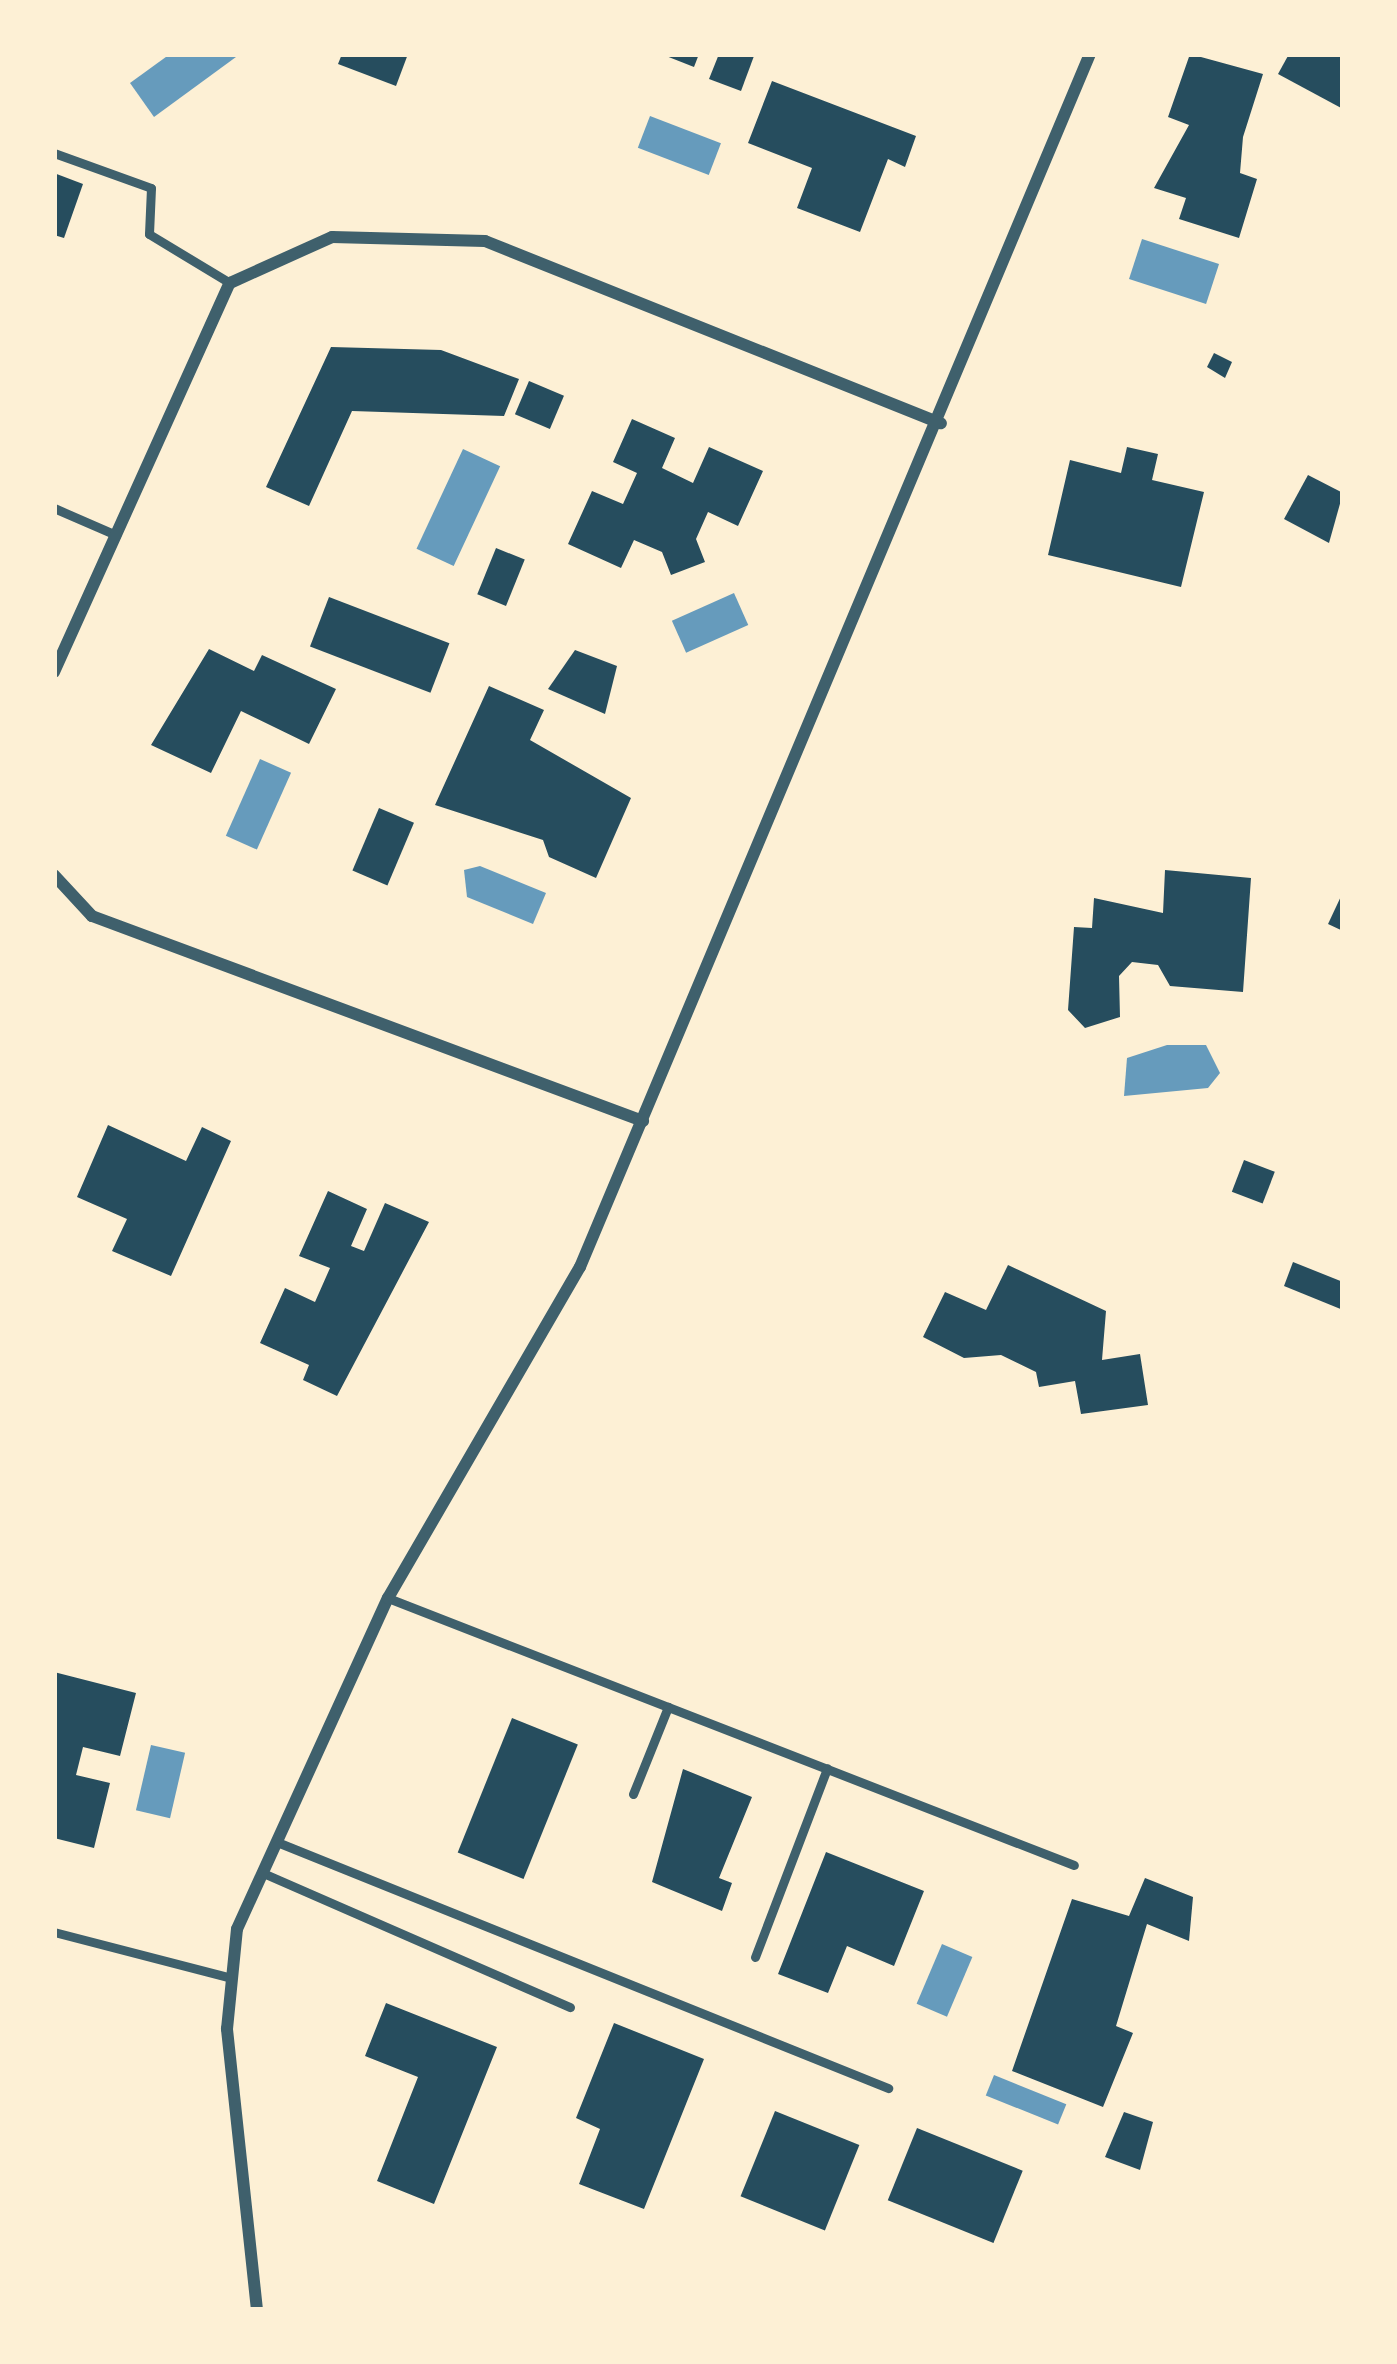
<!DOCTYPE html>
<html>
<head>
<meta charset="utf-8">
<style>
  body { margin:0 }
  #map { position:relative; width:1397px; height:2364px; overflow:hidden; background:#fdf0d5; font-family:"Work Sans",sans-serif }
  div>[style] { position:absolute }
  .water>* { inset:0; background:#669bbc; transform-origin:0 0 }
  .building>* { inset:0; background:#264d5e; transform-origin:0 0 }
  .service>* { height:9px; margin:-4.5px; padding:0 4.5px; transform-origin:4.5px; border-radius:4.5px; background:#3f606c }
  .minor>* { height:12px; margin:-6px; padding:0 6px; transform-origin:6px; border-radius:6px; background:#3f606c }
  span { translate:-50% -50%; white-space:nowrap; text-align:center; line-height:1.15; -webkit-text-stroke:12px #fdf0d5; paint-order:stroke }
  .frame { position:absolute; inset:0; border:57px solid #fdf0d5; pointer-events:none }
</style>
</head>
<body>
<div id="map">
  <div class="water">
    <div style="clip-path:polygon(170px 54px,234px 54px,236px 57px,154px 117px,130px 83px)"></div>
    <div style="left:650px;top:116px;width:76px;height:34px;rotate:21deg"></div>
    <div style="left:1142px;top:239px;width:81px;height:42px;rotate:18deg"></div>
    <div style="left:463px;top:449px;width:41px;height:110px;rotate:25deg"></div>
    <div style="left:734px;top:593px;width:35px;height:68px;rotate:66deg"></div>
    <div style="left:260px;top:759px;width:34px;height:84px;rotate:24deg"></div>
    <div style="clip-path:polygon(480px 866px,546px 893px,533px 924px,467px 897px,464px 870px)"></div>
    <div style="clip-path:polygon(1167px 1045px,1206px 1045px,1220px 1073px,1208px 1088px,1124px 1096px,1127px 1058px)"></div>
    <div style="left:151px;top:1745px;width:35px;height:67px;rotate:13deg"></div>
    <div style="left:942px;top:1944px;width:33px;height:65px;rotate:23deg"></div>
    <div style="left:994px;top:2075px;width:78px;height:22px;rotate:22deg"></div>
  </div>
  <div class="building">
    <div style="clip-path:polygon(342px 54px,408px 54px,396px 86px,338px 64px)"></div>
    <div style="clip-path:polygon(661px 54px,699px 54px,694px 67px)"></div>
    <div style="clip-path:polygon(719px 54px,754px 56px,741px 91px,709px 79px)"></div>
    <div style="clip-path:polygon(1190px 54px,1263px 74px,1243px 137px,1240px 173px,1257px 179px,1239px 238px,1179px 219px,1186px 198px,1154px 188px,1189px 125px,1168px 117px)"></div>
    <div style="clip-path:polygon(1289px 54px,1343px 54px,1343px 109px,1278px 74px)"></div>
    <div style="clip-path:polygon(772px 81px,916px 136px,905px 167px,888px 159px,860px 232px,797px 208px,812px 168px,748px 143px)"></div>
    <div style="clip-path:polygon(54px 173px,83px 184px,64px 238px,54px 235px)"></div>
    <div style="clip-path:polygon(331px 347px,441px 350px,519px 379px,504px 416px,352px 411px,309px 506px,266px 487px)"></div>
    <div style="clip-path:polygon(1214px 353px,1232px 362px,1225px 378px,1207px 367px)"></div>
    <div style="left:529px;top:381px;width:38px;height:36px;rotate:23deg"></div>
    <div style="clip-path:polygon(632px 419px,675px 438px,662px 468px,693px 483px,709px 447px,763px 471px,738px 526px,708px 512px,696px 539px,705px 562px,671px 575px,662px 552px,634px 540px,621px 568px,568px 544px,592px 491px,623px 504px,637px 473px,613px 462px)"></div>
    <div style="clip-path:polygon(1127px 447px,1158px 454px,1152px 480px,1204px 492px,1181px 587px,1048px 555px,1070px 460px,1121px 473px)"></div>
    <div style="clip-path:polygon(1308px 475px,1343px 493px,1329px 543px,1284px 519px)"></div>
    <div style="left:496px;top:548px;width:31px;height:50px;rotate:22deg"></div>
    <div style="left:329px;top:597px;width:129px;height:53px;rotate:21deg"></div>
    <div style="clip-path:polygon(209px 649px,254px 671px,262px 655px,336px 689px,309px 744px,241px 711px,211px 773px,151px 745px)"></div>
    <div style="clip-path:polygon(575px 650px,617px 666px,605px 714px,548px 689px)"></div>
    <div style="clip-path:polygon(489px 686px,544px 710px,530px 740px,631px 798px,596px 878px,549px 857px,543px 840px,435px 805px)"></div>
    <div style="left:379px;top:808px;width:38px;height:68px;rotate:23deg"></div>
    <div style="clip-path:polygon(1165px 870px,1251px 878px,1243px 992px,1170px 986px,1158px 965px,1132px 962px,1119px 976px,1120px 1017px,1085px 1028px,1068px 1010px,1074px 927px,1092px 928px,1094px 898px,1163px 913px)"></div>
    <div style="clip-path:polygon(1343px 892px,1343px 931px,1328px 924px)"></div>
    <div style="clip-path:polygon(108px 1125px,186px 1161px,202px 1127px,231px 1141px,171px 1276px,112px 1251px,127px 1219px,77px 1197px)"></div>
    <div style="left:1244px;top:1160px;width:33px;height:34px;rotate:21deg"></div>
    <div style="clip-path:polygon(328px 1191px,367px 1209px,351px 1246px,364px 1251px,385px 1203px,429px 1222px,337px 1396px,303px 1380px,309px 1365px,260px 1343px,285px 1288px,315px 1302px,330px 1268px,299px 1256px)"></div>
    <div style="clip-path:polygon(1293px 1262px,1343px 1282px,1343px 1310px,1284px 1286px)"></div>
    <div style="clip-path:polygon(1008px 1265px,1106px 1311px,1102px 1360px,1140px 1354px,1148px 1405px,1081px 1414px,1075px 1381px,1039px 1387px,1036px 1372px,1001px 1355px,964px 1358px,923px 1337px,945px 1292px,986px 1310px)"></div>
    <div style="clip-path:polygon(54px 1672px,136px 1693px,120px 1756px,83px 1747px,76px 1775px,110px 1783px,94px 1848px,54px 1838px)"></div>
    <div style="left:512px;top:1718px;width:71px;height:145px;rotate:22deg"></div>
    <div style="clip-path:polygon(683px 1769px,752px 1797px,719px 1878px,732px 1883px,722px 1911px,652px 1882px)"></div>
    <div style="clip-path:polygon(826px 1852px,924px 1891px,894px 1966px,847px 1946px,828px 1993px,778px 1974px)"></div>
    <div style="clip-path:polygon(1145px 1878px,1193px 1897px,1189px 1941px,1147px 1924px,1116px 2026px,1133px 2033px,1103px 2107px,1012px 2071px,1072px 1899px,1129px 1916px)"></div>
    <div style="clip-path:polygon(386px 2003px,497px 2047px,434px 2204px,377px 2181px,418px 2077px,365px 2056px)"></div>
    <div style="clip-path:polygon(614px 2023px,704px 2059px,644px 2209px,579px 2184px,600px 2129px,576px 2118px)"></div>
    <div style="left:775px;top:2111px;width:91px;height:92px;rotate:22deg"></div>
    <div style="clip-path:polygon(1124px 2112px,1153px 2122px,1140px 2170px,1105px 2157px)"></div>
    <div style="left:917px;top:2128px;width:114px;height:78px;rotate:22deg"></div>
  </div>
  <div class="service">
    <div style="left:54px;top:153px;width:103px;rotate:19.8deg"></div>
    <div style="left:151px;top:188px;width:46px;rotate:92.5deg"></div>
    <div style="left:149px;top:234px;width:95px;rotate:31.2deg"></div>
    <div style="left:54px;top:508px;width:68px;rotate:23.5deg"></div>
    <div style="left:388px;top:1598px;width:736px;rotate:21.27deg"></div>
    <div style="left:633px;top:1794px;width:94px;rotate:-68.1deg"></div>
    <div style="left:277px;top:1842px;width:659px;rotate:21.93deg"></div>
    <div style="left:263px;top:1873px;width:335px;rotate:23.6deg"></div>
    <div style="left:54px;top:1932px;width:184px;rotate:14.5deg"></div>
    <div style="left:755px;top:1957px;width:202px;rotate:-69.1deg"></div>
  </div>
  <div class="minor">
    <div style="left:54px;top:672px;width:427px;rotate:-65.7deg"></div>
    <div style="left:230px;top:283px;width:112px;rotate:-24.3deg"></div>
    <div style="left:332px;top:237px;width:153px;rotate:1.5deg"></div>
    <div style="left:485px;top:241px;width:491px;rotate:21.8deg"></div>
    <div style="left:54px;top:875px;width:56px;rotate:47.2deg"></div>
    <div style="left:92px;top:916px;width:588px;rotate:20.41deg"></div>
    <div style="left:257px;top:2310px;width:283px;rotate:-96.1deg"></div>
    <div style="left:227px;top:2029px;width:100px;rotate:-84.3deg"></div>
    <div style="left:237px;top:1929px;width:364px;rotate:-65.5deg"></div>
    <div style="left:388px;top:1598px;width:383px;rotate:-59.9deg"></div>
    <div style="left:580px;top:1267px;width:1316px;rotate:-67.2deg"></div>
  </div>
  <div class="frame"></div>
</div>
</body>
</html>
